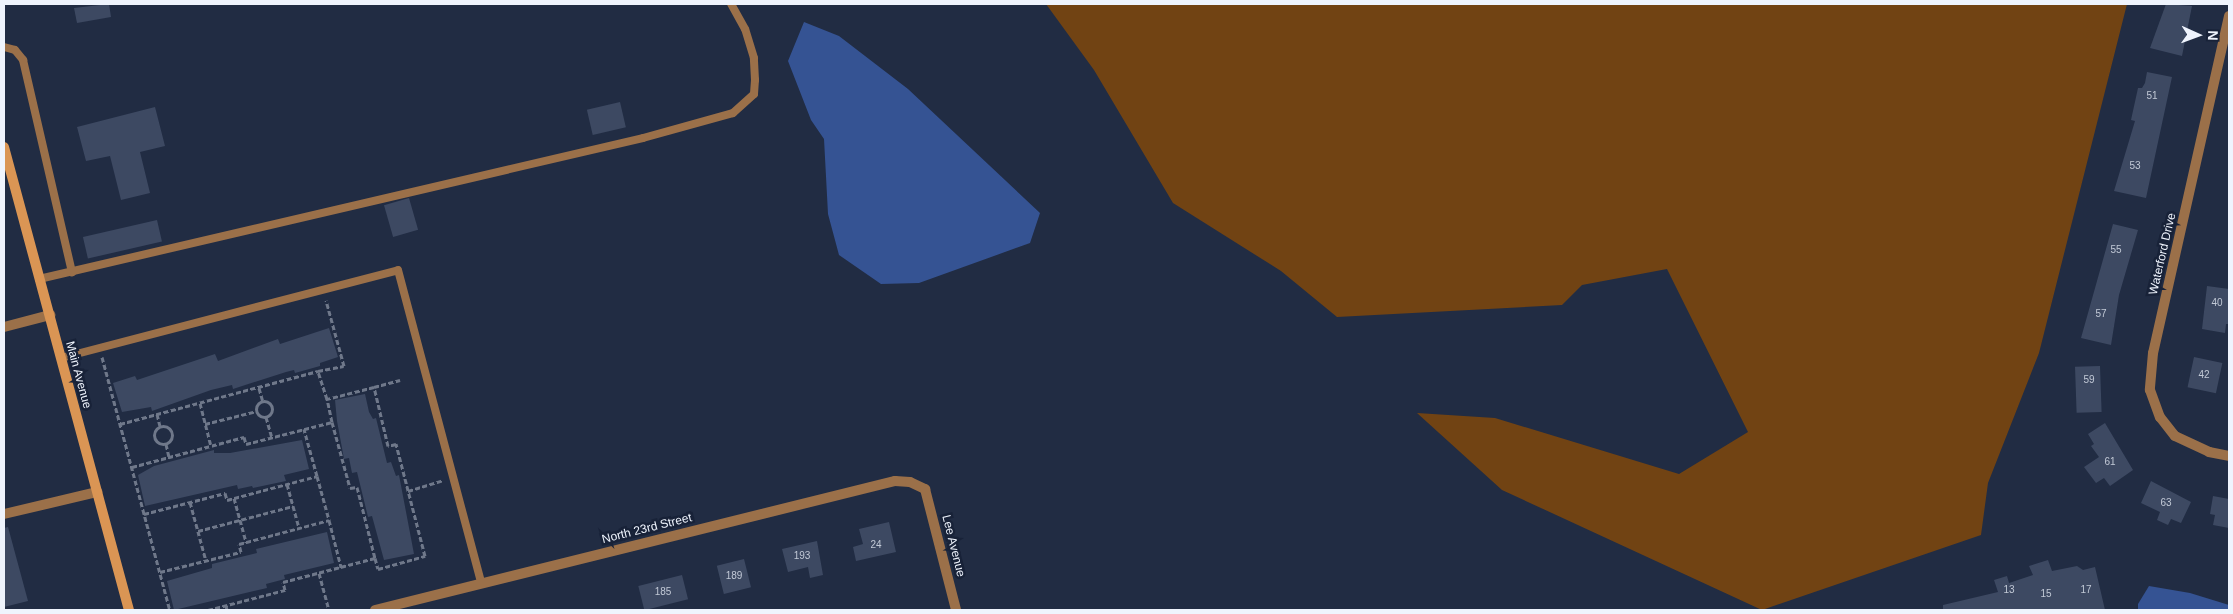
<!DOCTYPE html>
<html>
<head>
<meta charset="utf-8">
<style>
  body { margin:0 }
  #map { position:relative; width:2233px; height:614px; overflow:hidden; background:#212c43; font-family:Helvetica,sans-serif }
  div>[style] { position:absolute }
  .green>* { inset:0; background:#714313 }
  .water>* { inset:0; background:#355393 }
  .building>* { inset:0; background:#3d4962; transform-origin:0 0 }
  .path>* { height:3px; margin-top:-1.5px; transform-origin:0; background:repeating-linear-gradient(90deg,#6f788a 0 5px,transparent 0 7.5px) }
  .path>.ring { margin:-1.5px; padding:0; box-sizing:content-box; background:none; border:3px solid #6f788a; border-radius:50% }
  .lane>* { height:8px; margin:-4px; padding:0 4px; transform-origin:4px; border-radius:4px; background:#9b7049 }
  .street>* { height:10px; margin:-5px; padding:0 5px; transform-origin:5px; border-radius:5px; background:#9b7049 }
  .secondary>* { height:10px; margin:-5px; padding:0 5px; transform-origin:5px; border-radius:5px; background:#da9554 }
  span { translate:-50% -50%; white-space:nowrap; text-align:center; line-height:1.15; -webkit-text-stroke:5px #182238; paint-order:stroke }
  .number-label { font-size:10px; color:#c2c9d6 }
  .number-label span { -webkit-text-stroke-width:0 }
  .street-label { font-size:12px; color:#eff4fd }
  .frame { position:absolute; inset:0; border:5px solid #eff4fd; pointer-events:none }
  .north { position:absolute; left:2173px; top:10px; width:50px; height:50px; -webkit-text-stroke:4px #182238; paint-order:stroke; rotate:92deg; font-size:14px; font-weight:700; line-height:20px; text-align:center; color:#eff4fd }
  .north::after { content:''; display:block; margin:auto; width:18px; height:22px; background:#eff4fd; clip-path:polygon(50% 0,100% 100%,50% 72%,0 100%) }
</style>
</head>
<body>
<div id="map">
  <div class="green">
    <div style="clip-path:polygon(1046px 4px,2127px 4px,2039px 353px,1988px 483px,1981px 535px,1762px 610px,1502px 490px,1417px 413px,1495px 418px,1679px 474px,1748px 432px,1667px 269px,1582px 285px,1562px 305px,1337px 317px,1281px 271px,1173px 203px,1094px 70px)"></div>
  </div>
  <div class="water">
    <div style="clip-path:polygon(804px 22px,839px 36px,908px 89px,1040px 213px,1030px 243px,919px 283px,881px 284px,839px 255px,828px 214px,824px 139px,811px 120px,788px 61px)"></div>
    <div style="clip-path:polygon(2149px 586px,2190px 593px,2229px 605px,2229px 610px,2138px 610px,2138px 604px)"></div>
  </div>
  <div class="building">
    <div style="clip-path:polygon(109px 4px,111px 17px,77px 23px,74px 8px)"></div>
    <div style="clip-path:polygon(2166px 4px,2192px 6px,2182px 56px,2150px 48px)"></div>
    <div style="clip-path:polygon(2147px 72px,2172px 77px,2146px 198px,2114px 191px,2135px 121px,2131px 120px,2138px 88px,2142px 88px,2145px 83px)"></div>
    <div style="left:620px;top:102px;width:26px;height:34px;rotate:77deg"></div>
    <div style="clip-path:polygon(155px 107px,165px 146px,140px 152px,150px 193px,121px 200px,110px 156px,86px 161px,77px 127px)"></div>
    <div style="left:409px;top:198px;width:33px;height:26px;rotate:74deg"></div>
    <div style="left:157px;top:220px;width:22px;height:76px;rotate:77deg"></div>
    <div style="clip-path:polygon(2113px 224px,2138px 230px,2119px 295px,2111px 345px,2081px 338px)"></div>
    <div style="clip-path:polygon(2207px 286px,2229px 289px,2229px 324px,2226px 324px,2225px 333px,2202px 329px)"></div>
    <div style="clip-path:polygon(329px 328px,338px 357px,320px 363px,320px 366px,295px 373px,294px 370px,286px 372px,233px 389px,232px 385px,211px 390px,152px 411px,151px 407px,122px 412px,113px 383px,135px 376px,137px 380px,215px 354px,218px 361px,278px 339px,280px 344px)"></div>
    <div style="left:2194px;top:357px;width:29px;height:31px;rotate:12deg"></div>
    <div style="left:2100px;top:366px;width:46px;height:25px;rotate:88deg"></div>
    <div style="clip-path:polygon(365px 394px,369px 412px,373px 419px,376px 418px,387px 463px,391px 462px,396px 476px,399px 475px,414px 554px,384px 560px,372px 516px,368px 517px,357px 472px,352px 473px,349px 458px,344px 459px,337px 421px,335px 400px)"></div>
    <div style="clip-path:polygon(2105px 423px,2133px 470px,2110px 486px,2104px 478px,2096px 483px,2084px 467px,2099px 457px,2091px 446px,2094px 444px,2088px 434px)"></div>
    <div style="clip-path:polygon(302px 440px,309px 469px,284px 475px,286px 481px,253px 488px,252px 486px,238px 489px,237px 485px,145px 506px,138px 475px,154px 466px,214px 450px,214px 453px,230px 453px)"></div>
    <div style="clip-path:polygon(2151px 481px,2191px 502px,2181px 523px,2171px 519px,2168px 525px,2157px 520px,2160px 512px,2141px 503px)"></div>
    <div style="clip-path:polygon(2213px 496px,2229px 499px,2229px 528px,2213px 525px,2215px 515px,2210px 514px)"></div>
    <div style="clip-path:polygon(889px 522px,896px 552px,856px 561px,853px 547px,863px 544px,859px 529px)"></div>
    <div style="clip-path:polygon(8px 527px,28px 601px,4px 607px,4px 528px)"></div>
    <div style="clip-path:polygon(327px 532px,334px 563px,284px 575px,285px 579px,266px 584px,267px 588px,174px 610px,167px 581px,212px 568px,212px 564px,257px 553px,256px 549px)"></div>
    <div style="clip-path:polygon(817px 541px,823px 575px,810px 578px,808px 567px,788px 572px,782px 549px)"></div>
    <div style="left:744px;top:559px;width:29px;height:28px;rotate:76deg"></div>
    <div style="clip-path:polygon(2048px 560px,2052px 571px,2077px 566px,2083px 570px,2095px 567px,2105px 610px,1943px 610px,1943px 605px,1998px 592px,1994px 580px,2007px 576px,2009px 583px,2033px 575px,2029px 566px)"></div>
    <div style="left:682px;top:575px;width:25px;height:45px;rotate:76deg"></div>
  </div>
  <div class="path">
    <div style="left:102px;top:357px;width:262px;rotate:75deg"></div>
    <div style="left:374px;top:387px;width:27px;rotate:-15deg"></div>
    <div style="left:259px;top:388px;width:15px;rotate:74deg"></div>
    <div class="ring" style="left:256px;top:401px;width:13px;height:13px"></div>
    <div style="left:200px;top:403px;width:44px;rotate:75.7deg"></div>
    <div style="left:157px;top:414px;width:12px;rotate:76deg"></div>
    <div style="left:266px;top:417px;width:22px;rotate:74deg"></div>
    <div style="left:332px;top:422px;width:68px;rotate:74.7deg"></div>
    <div style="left:350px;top:488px;width:7px;rotate:-8deg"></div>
    <div style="left:357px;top:487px;width:73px;rotate:75.8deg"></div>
    <div style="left:120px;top:424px;width:205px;rotate:-15deg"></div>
    <div style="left:205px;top:424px;width:54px;rotate:-14deg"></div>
    <div class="ring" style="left:154px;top:426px;width:15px;height:15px"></div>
    <div style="left:166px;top:444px;width:13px;rotate:77deg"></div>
    <div style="left:132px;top:467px;width:116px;rotate:-15deg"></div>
    <div style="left:244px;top:437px;width:7px;rotate:74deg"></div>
    <div style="left:246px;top:444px;width:89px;rotate:-14.3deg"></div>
    <div style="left:332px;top:422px;width:24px;rotate:-102deg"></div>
    <div style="left:317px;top:476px;width:46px;rotate:74.7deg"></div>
    <div style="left:287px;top:484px;width:46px;rotate:74.7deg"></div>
    <div style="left:408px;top:491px;width:37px;rotate:-17deg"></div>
    <div style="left:234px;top:498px;width:46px;rotate:74.7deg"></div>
    <div style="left:190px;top:502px;width:61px;rotate:74.8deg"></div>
    <div style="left:144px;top:514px;width:84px;rotate:-14.5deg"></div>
    <div style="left:225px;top:493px;width:7px;rotate:74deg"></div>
    <div style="left:227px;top:500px;width:93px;rotate:-14.9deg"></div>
    <div style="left:317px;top:476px;width:49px;rotate:-105.5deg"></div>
    <div style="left:198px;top:531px;width:98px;rotate:-14.7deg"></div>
    <div style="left:160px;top:572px;width:83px;rotate:-13.9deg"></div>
    <div style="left:241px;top:552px;width:8px;rotate:-104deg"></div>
    <div style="left:239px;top:544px;width:93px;rotate:-14.9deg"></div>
    <div style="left:329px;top:520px;width:49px;rotate:75.7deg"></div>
    <div style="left:319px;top:573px;width:38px;rotate:75deg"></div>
    <div style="left:226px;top:605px;width:5px;rotate:79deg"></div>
    <div style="left:208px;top:610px;width:80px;rotate:-14.6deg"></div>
    <div style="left:285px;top:590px;width:8px;rotate:-104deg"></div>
    <div style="left:283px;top:582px;width:95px;rotate:-14.6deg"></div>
    <div style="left:375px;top:558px;width:11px;rotate:75deg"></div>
    <div style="left:378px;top:569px;width:49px;rotate:-15.5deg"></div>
    <div style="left:425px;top:556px;width:116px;rotate:-104.5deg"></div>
    <div style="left:396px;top:444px;width:8px;rotate:166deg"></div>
    <div style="left:388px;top:446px;width:61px;rotate:-103.3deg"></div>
    <div style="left:374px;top:387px;width:49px;rotate:165.7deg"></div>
    <div style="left:327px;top:399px;width:29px;rotate:-108deg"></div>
    <div style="left:318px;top:371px;width:26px;rotate:-11deg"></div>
    <div style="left:344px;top:366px;width:68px;rotate:-105.3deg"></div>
  </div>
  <div class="lane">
    <div style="left:4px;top:47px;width:11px;rotate:15deg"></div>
    <div style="left:15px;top:50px;width:13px;rotate:51deg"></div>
    <div style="left:23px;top:60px;width:218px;rotate:77deg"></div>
    <div style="left:39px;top:279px;width:620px;rotate:-13.14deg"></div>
    <div style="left:643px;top:138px;width:93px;rotate:-15.5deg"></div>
    <div style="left:733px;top:113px;width:28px;rotate:-42deg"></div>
    <div style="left:754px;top:94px;width:14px;rotate:-86deg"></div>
    <div style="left:755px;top:80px;width:22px;rotate:-93deg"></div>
    <div style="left:754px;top:58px;width:30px;rotate:-107deg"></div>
    <div style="left:745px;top:29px;width:29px;rotate:-119deg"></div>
    <div style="left:61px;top:358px;width:348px;rotate:-14.6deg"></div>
    <div style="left:398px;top:270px;width:323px;rotate:75.1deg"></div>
  </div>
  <div class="street">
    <div style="left:2229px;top:16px;width:345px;rotate:102.7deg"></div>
    <div style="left:2153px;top:353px;width:37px;rotate:95deg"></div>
    <div style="left:2150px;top:390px;width:29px;rotate:70deg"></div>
    <div style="left:2160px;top:417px;width:24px;rotate:52deg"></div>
    <div style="left:2175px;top:436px;width:38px;rotate:25deg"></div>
    <div style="left:2209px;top:452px;width:20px;rotate:11deg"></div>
    <div style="left:4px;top:327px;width:48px;rotate:-14.6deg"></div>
    <div style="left:4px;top:514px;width:96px;rotate:-13.3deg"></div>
    <div style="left:375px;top:610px;width:536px;rotate:-13.93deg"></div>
    <div style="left:895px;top:481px;width:15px;rotate:4deg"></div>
    <div style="left:910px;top:482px;width:17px;rotate:25deg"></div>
    <div style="left:925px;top:489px;width:125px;rotate:75.6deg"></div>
  </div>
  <div class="secondary">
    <div style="left:4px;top:147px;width:480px;rotate:74.9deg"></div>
  </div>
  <div class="number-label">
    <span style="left:2152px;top:96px">51</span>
    <span style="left:2135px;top:166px">53</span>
    <span style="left:2116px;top:250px">55</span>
    <span style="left:2217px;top:303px">40</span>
    <span style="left:2101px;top:314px">57</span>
    <span style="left:2204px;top:375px">42</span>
    <span style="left:2089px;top:380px">59</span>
    <span style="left:2110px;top:462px">61</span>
    <span style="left:2166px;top:503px">63</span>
    <span style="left:876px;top:545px">24</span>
    <span style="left:802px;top:556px">193</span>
    <span style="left:734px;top:576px">189</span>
    <span style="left:2009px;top:590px">13</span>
    <span style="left:2086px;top:590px">17</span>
    <span style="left:663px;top:592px">185</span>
    <span style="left:2046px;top:594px">15</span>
  </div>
  <div class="street-label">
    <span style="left:2163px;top:254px;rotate:-77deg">Waterford Drive</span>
    <span style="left:78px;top:375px;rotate:75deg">Main Avenue</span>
    <span style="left:647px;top:529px;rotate:-14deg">North 23rd Street</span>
    <span style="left:953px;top:546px;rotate:76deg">Lee Avenue</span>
  </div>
  <div class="frame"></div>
  <div class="north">N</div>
</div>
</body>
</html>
